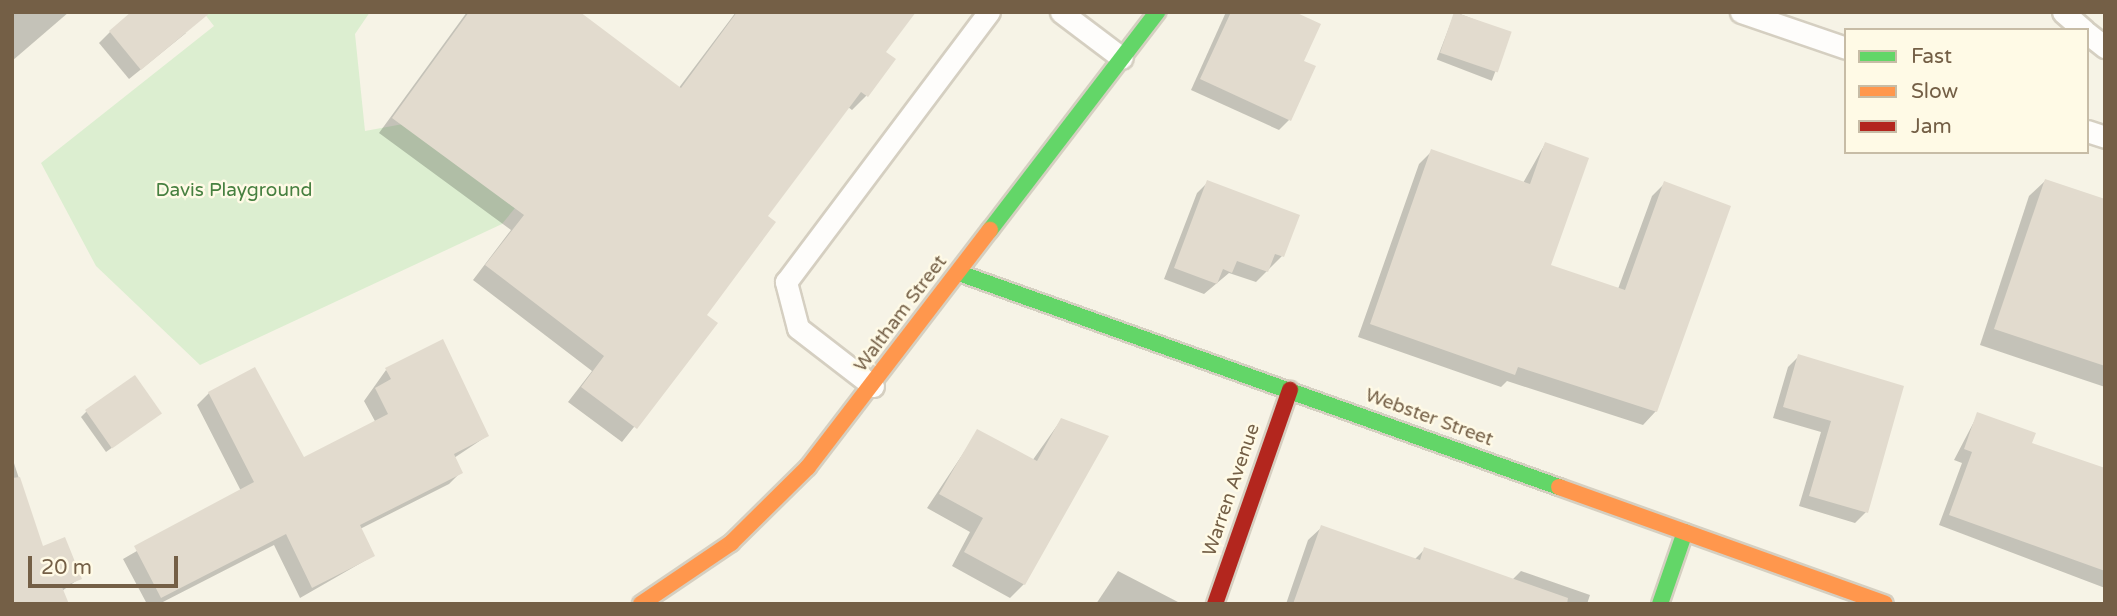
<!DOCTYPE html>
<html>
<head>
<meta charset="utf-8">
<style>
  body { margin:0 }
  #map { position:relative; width:2117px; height:616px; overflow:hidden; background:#f6f3e6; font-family:"Varela Round",sans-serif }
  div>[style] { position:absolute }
  .green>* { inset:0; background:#dceed0 }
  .shadow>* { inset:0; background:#0003; transform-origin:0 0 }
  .building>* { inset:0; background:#e2dbce; transform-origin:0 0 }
  .roads { filter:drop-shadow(2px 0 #d5cfc1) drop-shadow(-2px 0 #d5cfc1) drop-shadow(0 2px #d5cfc1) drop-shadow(0 -2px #d5cfc1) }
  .lane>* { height:21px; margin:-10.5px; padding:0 10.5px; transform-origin:10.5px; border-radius:10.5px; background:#fefdfb }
  .fast>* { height:16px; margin:-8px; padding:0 8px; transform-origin:8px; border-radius:8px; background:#63d668 }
  .slow>* { height:16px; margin:-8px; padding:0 8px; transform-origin:8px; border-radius:8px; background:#ff974d }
  .jam>* { height:16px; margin:-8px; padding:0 8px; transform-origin:8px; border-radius:8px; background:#b3261e }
  span { translate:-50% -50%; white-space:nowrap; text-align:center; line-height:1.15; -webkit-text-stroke:5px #fffae6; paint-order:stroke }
  .park-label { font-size:19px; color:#478040 }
  .street-label { font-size:19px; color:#745f46 }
  .frame { position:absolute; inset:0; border:14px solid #745f46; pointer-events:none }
  .legend { position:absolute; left:1844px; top:28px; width:245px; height:126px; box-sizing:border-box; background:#fffae6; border:2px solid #c7bca6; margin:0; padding:9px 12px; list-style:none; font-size:21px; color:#745f46 }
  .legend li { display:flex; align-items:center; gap:14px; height:35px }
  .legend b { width:35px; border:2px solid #c7bca6 }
  .scale { position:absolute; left:28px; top:556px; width:150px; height:32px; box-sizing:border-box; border:4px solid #745f46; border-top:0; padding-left:9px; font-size:21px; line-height:24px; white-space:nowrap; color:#745f46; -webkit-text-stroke:5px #fffae6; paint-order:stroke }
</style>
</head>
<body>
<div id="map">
  <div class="green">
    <div style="clip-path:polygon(203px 12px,370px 12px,355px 34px,365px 131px,403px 124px,515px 208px,502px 224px,200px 365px,96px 266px,41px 163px,214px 26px)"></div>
  </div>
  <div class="shadow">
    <div style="clip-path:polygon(12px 12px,69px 12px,12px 61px)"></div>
    <div style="clip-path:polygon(467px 12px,576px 12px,678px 89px,736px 12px,913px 12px,884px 52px,894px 60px,866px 96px,852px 110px,848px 107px,766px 216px,705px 315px,716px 324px,622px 442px,568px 402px,592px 371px,473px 280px,511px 230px,379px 133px)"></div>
    <div style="clip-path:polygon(1226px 12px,1291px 12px,1302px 62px,1289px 120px,1279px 130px,1191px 90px)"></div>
    <div style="left:1455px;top:12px;width:59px;height:51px;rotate:21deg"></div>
    <div style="clip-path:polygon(110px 32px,186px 33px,129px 79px,99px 43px)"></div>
    <div style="clip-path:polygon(1545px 144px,1548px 266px,1618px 289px,1652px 196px,1665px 183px,1656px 411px,1643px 425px,1507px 381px,1501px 387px,1358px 337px,1419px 164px,1432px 151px,1523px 183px)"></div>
    <div style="clip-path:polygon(2045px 181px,2105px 201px,2105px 387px,1980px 345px,2029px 196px)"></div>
    <div style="clip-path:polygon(1208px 182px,1282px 256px,1256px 282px,1229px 273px,1204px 294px,1164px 279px,1197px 193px)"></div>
    <div style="clip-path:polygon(1799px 356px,1902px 387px,1866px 512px,1855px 523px,1799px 506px,1821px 432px,1773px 418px,1788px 367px)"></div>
    <div style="clip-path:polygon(386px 370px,487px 436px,454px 458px,461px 472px,449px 484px,360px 529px,373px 556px,300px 598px,274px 545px,159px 604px,147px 604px,123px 559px,241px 491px,197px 405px,209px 393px,303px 459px,376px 423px,364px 401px)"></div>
    <div style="clip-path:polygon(87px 411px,160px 413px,106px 452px,81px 417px)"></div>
    <div style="clip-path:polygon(1978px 414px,2030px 444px,2105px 471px,2105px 588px,1939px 525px,1962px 463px,1954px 460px)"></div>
    <div style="clip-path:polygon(1061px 420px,1024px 584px,1010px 598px,952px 566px,970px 532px,927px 508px,978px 431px,1032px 461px)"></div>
    <div style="clip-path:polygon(12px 457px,42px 549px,80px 578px,62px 591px,12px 604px)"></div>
    <div style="clip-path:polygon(1322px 527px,1414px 560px,1425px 549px,1512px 580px,1521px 571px,1590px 595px,1587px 604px,1286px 604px,1308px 540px)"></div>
    <div style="clip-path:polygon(1118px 571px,1178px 602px,1178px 604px,1096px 604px)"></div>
  </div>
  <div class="building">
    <div style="clip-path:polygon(131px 12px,211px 12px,141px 70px,109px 31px)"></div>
    <div style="clip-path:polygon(469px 12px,580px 12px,681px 88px,737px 12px,916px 12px,886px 52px,896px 59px,868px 97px,861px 92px,768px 216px,776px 222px,707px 315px,718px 323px,637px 429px,581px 387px,604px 356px,485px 265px,524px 215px,392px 118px)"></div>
    <div style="clip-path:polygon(1231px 12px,1295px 12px,1321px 24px,1304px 61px,1316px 66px,1291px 121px,1200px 79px)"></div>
    <div style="left:1454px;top:12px;width:61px;height:43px;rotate:19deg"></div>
    <div style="clip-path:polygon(1545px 142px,1589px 158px,1551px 265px,1625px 290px,1664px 181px,1731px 206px,1657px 412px,1518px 367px,1515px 375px,1370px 324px,1431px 149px,1530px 184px)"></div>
    <div style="clip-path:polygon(2045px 179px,2105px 199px,2105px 366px,1994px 329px)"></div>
    <div style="clip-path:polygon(1207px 180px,1300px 215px,1284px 257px,1275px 254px,1268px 272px,1237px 261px,1232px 273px,1223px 269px,1217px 284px,1174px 268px)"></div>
    <div style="clip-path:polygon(443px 339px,489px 436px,454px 454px,463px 473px,360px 525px,375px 556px,312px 588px,286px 534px,161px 598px,134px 546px,254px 482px,208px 392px,255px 367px,304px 457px,388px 414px,375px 388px,391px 379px,385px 368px)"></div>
    <div style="clip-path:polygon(1798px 354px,1904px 386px,1868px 513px,1809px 496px,1831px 421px,1783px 407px)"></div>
    <div style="left:135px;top:375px;width:47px;height:61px;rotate:55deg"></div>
    <div style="clip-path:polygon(1977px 412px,2036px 433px,2032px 443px,2105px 468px,2105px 571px,1949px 515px,1972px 452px,1964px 449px)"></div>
    <div style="clip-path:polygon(1061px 418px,1109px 436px,1025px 585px,964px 552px,983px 518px,939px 494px,977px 429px,1037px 461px)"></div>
    <div style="clip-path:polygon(20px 477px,43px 546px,65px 537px,82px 579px,62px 587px,69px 604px,12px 604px,12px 478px)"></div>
    <div style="clip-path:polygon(1321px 525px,1420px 560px,1424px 547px,1568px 598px,1567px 604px,1293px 604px)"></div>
  </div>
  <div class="roads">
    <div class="lane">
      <div style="left:1061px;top:12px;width:76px;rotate:37deg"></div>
      <div style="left:1741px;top:12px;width:111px;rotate:18.9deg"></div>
      <div style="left:2063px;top:12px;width:28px;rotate:41deg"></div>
      <div style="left:2087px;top:33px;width:23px;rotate:38deg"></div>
      <div style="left:2087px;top:131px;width:19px;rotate:18deg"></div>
      <div style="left:873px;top:386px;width:95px;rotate:-142.3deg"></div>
      <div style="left:798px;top:328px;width:48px;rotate:-104.6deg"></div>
      <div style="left:786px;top:282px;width:338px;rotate:-53.1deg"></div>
    </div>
    <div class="fast">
      <div style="left:990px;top:230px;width:275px;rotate:-52.5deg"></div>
      <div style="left:959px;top:273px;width:637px;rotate:19.63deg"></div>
      <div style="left:1660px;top:604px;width:76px;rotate:-70.9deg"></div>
    </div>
    <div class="slow">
      <div style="left:1559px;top:487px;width:346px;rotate:19.7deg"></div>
      <div style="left:641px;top:604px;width:109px;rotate:-34.1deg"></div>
      <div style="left:731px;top:543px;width:108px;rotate:-44.6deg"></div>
      <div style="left:808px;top:467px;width:299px;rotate:-52.5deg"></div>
    </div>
    <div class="jam">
      <div style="left:1215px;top:604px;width:227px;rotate:-70.7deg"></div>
    </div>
  </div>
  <div class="park-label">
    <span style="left:234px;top:191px">Davis Playground</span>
  </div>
  <div class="street-label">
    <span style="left:901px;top:314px;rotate:-53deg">Waltham Street</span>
    <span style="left:1429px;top:418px;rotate:20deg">Webster Street</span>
    <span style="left:1232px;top:490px;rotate:-71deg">Warren Avenue</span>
  </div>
  <div class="frame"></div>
  <ul class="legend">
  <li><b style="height:9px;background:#63d668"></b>Fast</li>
  <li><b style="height:9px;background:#ff974d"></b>Slow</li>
  <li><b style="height:9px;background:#b3261e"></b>Jam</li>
  </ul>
  <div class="scale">20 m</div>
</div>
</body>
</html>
